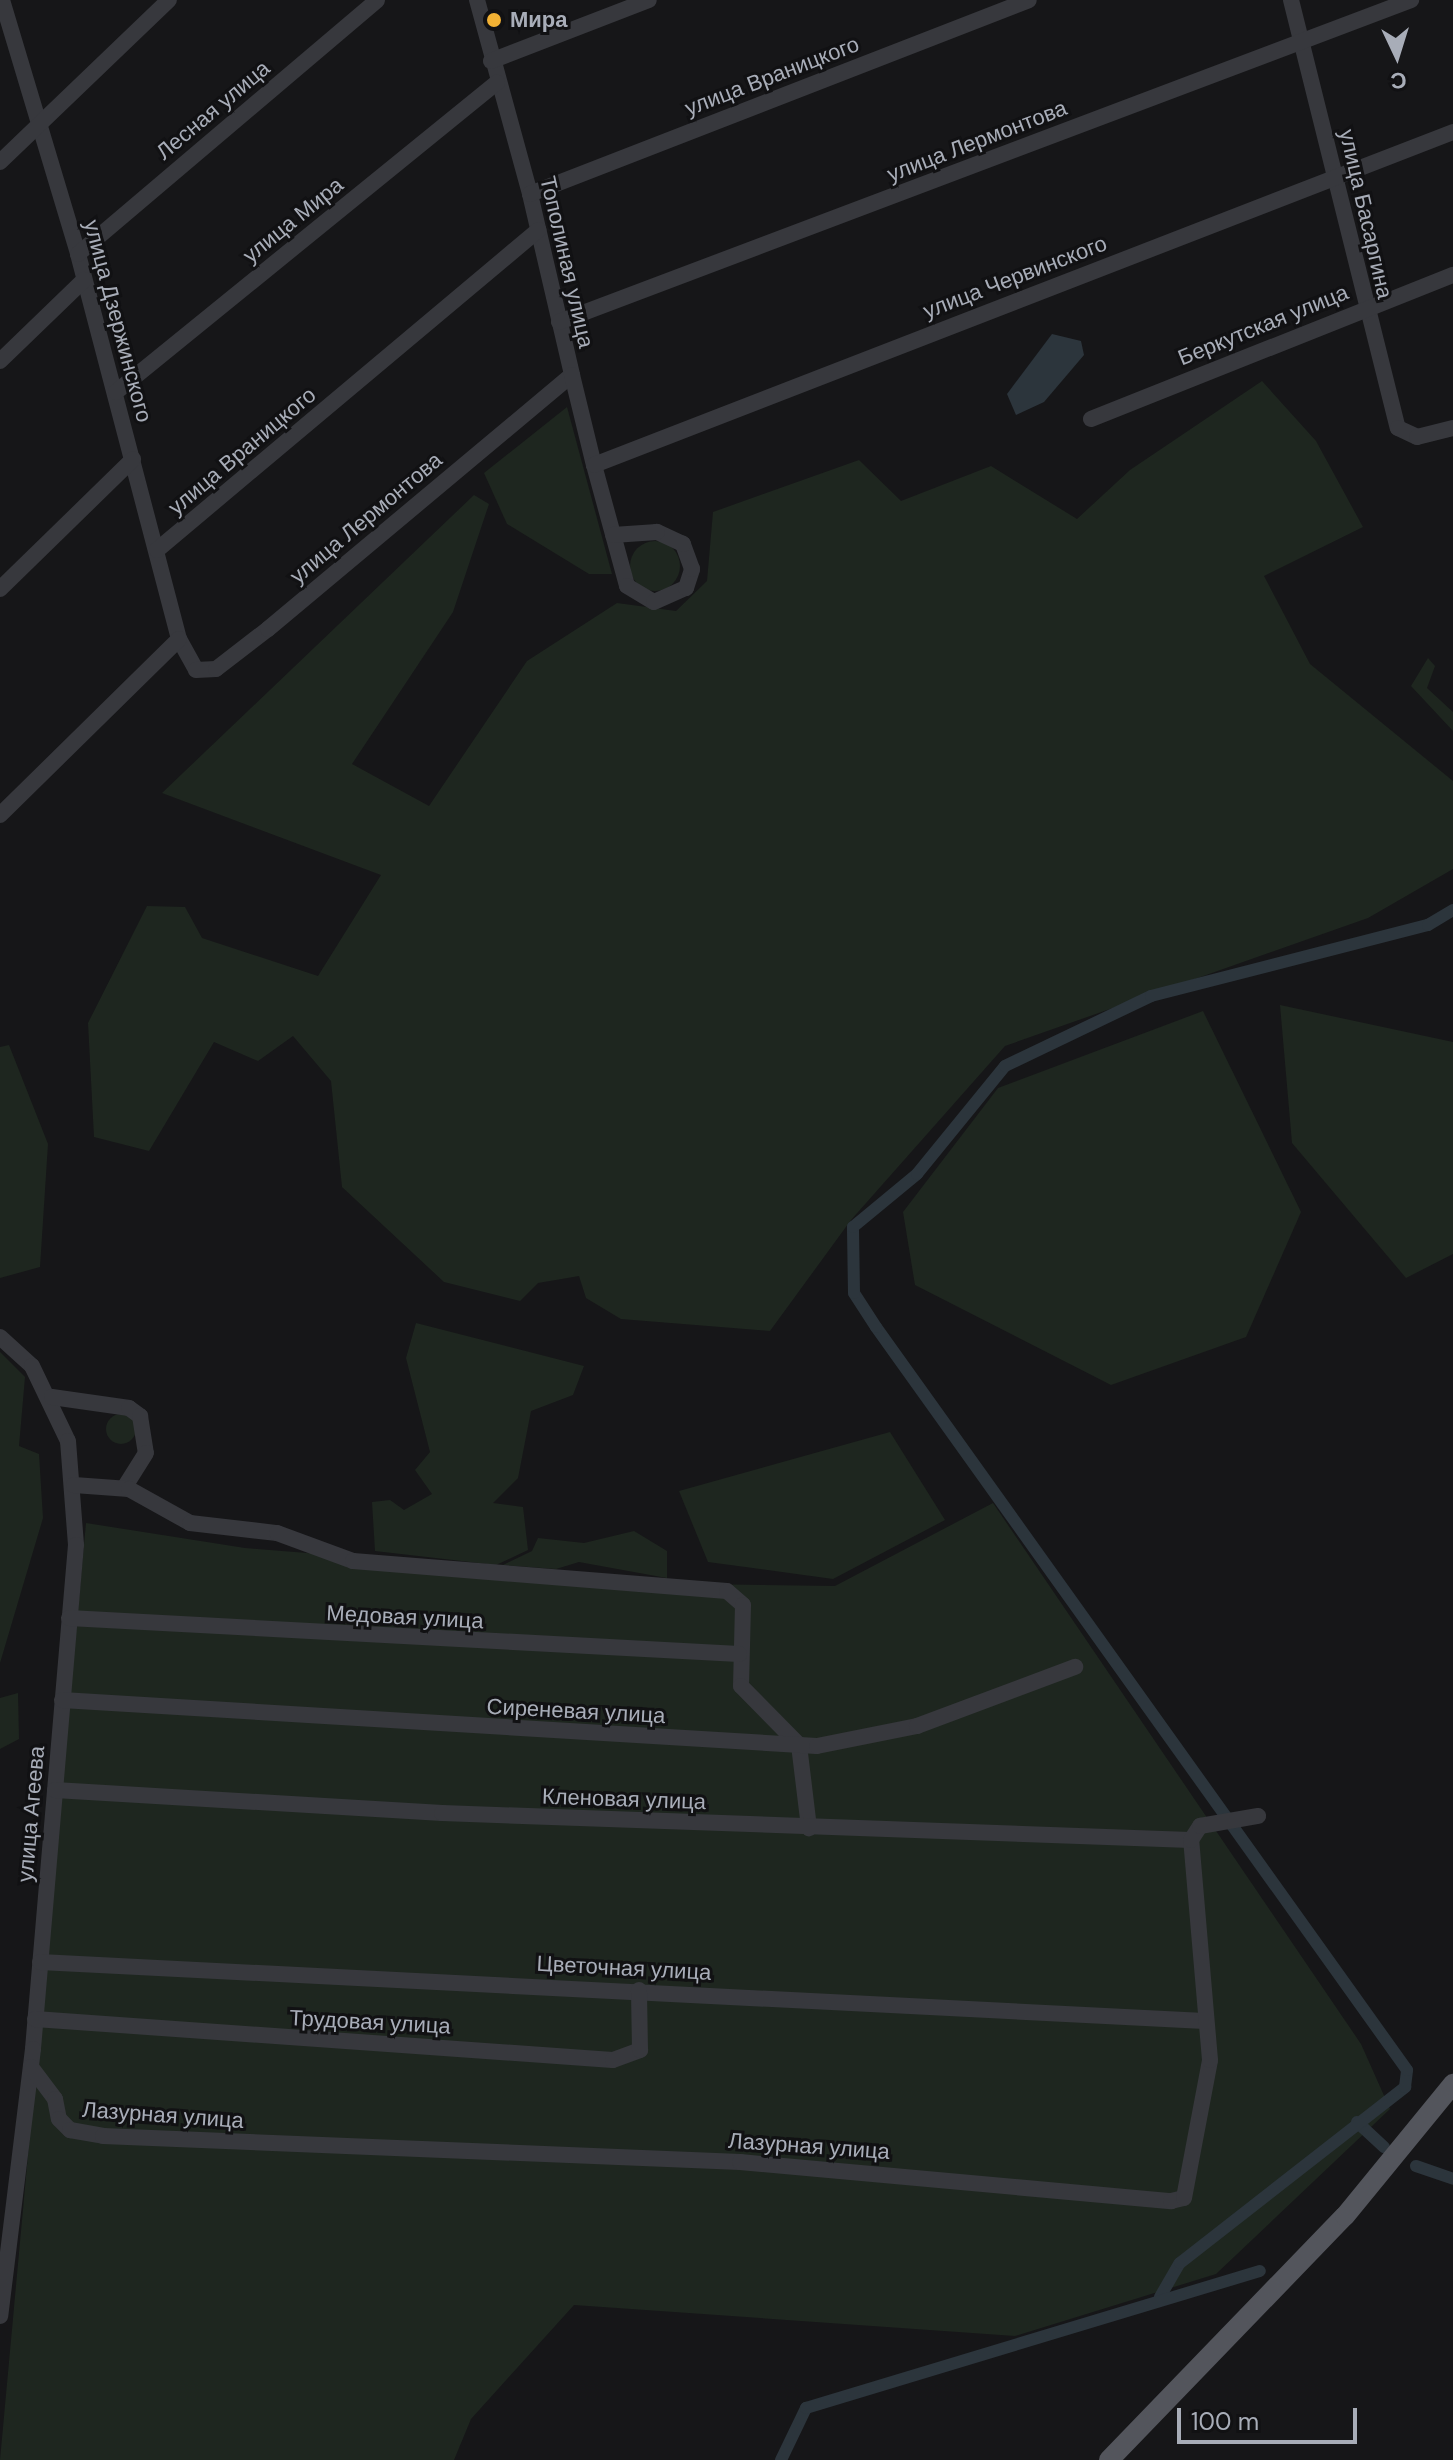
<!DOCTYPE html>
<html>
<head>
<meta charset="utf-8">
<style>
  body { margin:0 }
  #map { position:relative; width:1453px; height:2460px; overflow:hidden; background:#161618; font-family:"DM Sans",sans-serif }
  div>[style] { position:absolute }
  .green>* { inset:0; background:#1e261f }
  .round { border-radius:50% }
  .water>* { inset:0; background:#2c353c }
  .canal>* { height:12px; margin:-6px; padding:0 6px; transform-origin:6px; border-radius:6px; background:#2c353c }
  .minor>* { height:16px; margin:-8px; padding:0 8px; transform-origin:8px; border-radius:8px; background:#37383d }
  .major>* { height:20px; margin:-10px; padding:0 10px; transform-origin:10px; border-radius:10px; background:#53555c }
  .dots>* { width:22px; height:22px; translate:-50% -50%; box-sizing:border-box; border:4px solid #111113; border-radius:50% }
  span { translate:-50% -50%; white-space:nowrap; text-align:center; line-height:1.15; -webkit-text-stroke:6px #111113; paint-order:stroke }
  .poi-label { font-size:22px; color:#a8adb8; font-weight:700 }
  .left { translate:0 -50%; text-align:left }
  .street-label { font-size:22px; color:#a8adb8 }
  .north { position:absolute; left:1357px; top:16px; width:80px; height:80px; -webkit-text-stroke:6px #111113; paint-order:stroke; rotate:176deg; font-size:22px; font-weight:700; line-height:32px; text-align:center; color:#a8adb8 }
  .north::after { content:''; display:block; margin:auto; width:28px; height:36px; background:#a8adb8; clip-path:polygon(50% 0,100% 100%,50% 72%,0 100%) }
  .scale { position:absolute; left:1177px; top:2408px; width:180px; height:36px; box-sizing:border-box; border:4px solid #a8adb8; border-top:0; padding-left:10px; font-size:24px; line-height:28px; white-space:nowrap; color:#a8adb8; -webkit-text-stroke:6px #111113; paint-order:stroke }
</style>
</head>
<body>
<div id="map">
  <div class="green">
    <div style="clip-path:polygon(1262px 381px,1316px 441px,1363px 527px,1264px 576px,1310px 664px,1453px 781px,1453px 869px,1368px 918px,1005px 1046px,851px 1220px,770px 1331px,621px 1319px,586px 1298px,579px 1276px,538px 1283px,520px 1301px,444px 1282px,342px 1187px,331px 1081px,293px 1036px,258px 1061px,214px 1042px,149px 1151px,94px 1137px,88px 1023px,147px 906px,185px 907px,202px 938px,318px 976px,381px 875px,162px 793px,474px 495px,489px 504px,453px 612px,352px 764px,429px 806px,527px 661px,617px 603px,676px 611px,707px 581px,713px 512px,859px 460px,901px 501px,991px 466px,1077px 519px,1130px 470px)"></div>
    <div style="clip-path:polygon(567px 407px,612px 574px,589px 574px,507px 524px,484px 473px)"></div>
    <div class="round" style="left:630px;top:541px;width:50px;height:50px"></div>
    <div style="clip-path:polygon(1428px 658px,1435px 666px,1427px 688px,1453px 712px,1453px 731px,1411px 686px)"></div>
    <div style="clip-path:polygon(1280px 1005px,1453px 1042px,1453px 1254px,1406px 1278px,1292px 1143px)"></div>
    <div style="clip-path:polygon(1203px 1011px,1301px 1212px,1246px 1337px,1111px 1385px,915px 1285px,903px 1212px,998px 1088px)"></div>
    <div style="clip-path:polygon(9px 1045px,48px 1144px,40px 1267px,0 1278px,0 1047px)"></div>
    <div style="clip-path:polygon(416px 1323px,584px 1366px,573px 1395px,531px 1411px,518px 1478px,493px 1503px,523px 1507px,528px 1550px,496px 1565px,375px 1551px,372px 1502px,390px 1500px,404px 1510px,432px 1494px,415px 1470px,430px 1452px,406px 1358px)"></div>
    <div style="clip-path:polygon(0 1352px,25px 1377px,19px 1446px,39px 1454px,43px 1518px,0 1663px)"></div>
    <div class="round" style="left:106px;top:1414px;width:30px;height:30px"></div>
    <div style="clip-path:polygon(890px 1432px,945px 1520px,833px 1579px,708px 1562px,679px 1491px)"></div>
    <div style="clip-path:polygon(993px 1503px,1361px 2044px,1390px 2109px,1216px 2274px,1015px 2336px,574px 2305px,471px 2419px,454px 2460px,0 2460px,86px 1523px,245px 1548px,696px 1584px,835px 1586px)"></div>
    <div style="clip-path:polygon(634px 1531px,667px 1551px,667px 1578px,579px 1562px,556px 1569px,503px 1565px,532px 1551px,538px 1538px,584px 1543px)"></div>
    <div style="clip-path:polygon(18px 1693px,19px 1739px,0 1749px,0 1698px)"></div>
  </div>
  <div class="water">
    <div style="clip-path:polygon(1052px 334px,1081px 341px,1084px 355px,1044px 402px,1016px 415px,1007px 394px)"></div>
  </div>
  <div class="canal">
    <div style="left:1357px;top:2122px;width:37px;rotate:43deg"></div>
    <div style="left:1416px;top:2166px;width:39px;rotate:19deg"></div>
    <div style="left:1160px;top:2297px;width:39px;rotate:-60deg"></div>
    <div style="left:1180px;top:2263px;width:286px;rotate:-38deg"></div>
    <div style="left:1405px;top:2087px;width:17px;rotate:-83deg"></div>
    <div style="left:1407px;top:2070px;width:913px;rotate:-125.55deg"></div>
    <div style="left:876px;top:1327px;width:40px;rotate:-122.9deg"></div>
    <div style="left:854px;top:1293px;width:66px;rotate:-90.9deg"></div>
    <div style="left:853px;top:1227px;width:83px;rotate:-39.6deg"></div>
    <div style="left:917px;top:1174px;width:139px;rotate:-50.8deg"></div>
    <div style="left:1005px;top:1066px;width:162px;rotate:-25.6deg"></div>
    <div style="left:1151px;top:996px;width:286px;rotate:-14.4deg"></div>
    <div style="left:1428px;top:925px;width:29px;rotate:-31deg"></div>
    <div style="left:781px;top:2460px;width:58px;rotate:-64.3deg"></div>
    <div style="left:806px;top:2408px;width:474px;rotate:-16.8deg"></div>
  </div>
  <div class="minor">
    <div style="left:2px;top:0;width:265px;rotate:73.3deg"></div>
    <div style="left:78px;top:254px;width:398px;rotate:75.3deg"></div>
    <div style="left:179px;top:639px;width:35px;rotate:61deg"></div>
    <div style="left:196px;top:670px;width:20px;rotate:-3deg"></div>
    <div style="left:216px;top:669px;width:66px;rotate:-37.6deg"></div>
    <div style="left:268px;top:629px;width:396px;rotate:-39.9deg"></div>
    <div style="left:477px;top:0;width:201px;rotate:74.7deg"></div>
    <div style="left:530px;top:194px;width:186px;rotate:76.9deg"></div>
    <div style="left:572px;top:375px;width:93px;rotate:76.3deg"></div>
    <div style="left:594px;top:465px;width:125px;rotate:74.7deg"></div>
    <div style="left:627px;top:586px;width:31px;rotate:31deg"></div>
    <div style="left:654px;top:602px;width:35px;rotate:-24deg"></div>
    <div style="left:686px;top:588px;width:20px;rotate:-72deg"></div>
    <div style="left:692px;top:569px;width:27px;rotate:-110deg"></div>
    <div style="left:683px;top:544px;width:29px;rotate:-155deg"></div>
    <div style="left:657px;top:532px;width:44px;rotate:176.1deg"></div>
    <div style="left:1291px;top:0;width:441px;rotate:76deg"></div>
    <div style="left:1398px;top:428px;width:21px;rotate:25deg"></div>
    <div style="left:1417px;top:437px;width:37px;rotate:-14deg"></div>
    <div style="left:491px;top:61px;width:169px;rotate:-21.1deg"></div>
    <div style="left:0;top:162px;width:234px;rotate:-43.8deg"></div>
    <div style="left:530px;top:194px;width:535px;rotate:-21.24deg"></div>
    <div style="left:78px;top:254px;width:392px;rotate:-40.3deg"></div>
    <div style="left:559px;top:322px;width:911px;rotate:-20.7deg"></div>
    <div style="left:0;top:361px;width:117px;rotate:-44deg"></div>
    <div style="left:116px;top:392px;width:491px;rotate:-39.1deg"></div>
    <div style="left:1091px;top:419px;width:390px;rotate:-21.7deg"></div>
    <div style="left:594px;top:465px;width:921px;rotate:-21.19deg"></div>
    <div style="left:157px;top:550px;width:498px;rotate:-40deg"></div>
    <div style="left:0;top:589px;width:186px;rotate:-44.3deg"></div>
    <div style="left:0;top:815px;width:251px;rotate:-44.5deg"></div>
    <div style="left:0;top:1337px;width:43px;rotate:42.2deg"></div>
    <div style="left:32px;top:1366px;width:83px;rotate:64.4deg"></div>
    <div style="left:68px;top:1441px;width:104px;rotate:85.6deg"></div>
    <div style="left:76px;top:1545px;width:506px;rotate:94.88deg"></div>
    <div style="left:33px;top:2049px;width:269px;rotate:97deg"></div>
    <div style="left:52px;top:1397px;width:78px;rotate:8.1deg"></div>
    <div style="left:129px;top:1408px;width:14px;rotate:36deg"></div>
    <div style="left:140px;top:1416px;width:37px;rotate:81deg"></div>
    <div style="left:146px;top:1453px;width:41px;rotate:122.2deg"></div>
    <div style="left:74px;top:1485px;width:55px;rotate:4.2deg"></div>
    <div style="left:129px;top:1489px;width:70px;rotate:29.1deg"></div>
    <div style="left:190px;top:1523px;width:88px;rotate:6.6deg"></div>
    <div style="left:277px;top:1533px;width:81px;rotate:20.2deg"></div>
    <div style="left:353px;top:1561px;width:375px;rotate:4.6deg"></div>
    <div style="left:727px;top:1591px;width:21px;rotate:41deg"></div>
    <div style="left:743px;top:1605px;width:81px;rotate:91.4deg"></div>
    <div style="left:741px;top:1686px;width:83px;rotate:45.5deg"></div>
    <div style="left:799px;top:1745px;width:84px;rotate:83.1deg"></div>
    <div style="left:69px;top:1618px;width:671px;rotate:3.08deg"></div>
    <div style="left:62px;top:1700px;width:756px;rotate:3.49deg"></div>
    <div style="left:817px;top:1746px;width:102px;rotate:-11.3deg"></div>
    <div style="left:917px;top:1726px;width:169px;rotate:-20.5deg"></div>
    <div style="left:55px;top:1790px;width:388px;rotate:3.4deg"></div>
    <div style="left:442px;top:1813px;width:749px;rotate:2.06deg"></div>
    <div style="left:40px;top:1962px;width:1166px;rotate:2.9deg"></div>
    <div style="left:35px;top:2019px;width:579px;rotate:4.06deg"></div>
    <div style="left:613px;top:2060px;width:29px;rotate:-20deg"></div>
    <div style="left:640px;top:2050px;width:60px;rotate:-91deg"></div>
    <div style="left:31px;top:2067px;width:40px;rotate:53deg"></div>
    <div style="left:55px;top:2099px;width:20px;rotate:79deg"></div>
    <div style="left:59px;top:2119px;width:16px;rotate:45deg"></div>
    <div style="left:70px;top:2130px;width:34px;rotate:10deg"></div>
    <div style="left:103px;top:2136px;width:638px;rotate:2.34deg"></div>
    <div style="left:740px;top:2162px;width:433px;rotate:5.2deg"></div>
    <div style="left:1171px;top:2201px;width:13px;rotate:-13deg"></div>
    <div style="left:1184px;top:2198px;width:140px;rotate:-79.3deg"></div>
    <div style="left:1210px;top:2060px;width:221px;rotate:-94.9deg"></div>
    <div style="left:1191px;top:1840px;width:17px;rotate:-57deg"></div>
    <div style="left:1200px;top:1826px;width:59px;rotate:-9.8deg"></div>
  </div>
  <div class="major">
    <div style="left:1109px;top:2460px;width:339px;rotate:-46deg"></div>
    <div style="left:1345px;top:2216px;width:171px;rotate:-50.7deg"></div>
  </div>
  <div class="dots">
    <div style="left:494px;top:20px;background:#f2b134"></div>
  </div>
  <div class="poi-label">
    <span class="left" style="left:510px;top:20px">Мира</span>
  </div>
  <div class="street-label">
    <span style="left:772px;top:76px;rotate:-21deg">улица Враницкого</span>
    <span style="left:213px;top:110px;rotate:-40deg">Лесная улица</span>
    <span style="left:977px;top:141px;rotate:-21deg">улица Лермонтова</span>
    <span style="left:1366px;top:214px;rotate:77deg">улица Басаргина</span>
    <span style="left:293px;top:220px;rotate:-39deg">улица Мира</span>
    <span style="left:567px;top:262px;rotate:77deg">Тополиная улица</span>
    <span style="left:1015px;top:277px;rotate:-21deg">улица Червинского</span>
    <span style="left:118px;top:321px;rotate:75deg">улица Дзержинского</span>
    <span style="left:1263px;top:325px;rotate:-22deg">Беркутская улица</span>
    <span style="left:242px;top:451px;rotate:-40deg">улица Враницкого</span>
    <span style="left:366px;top:518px;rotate:-40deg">улица Лермонтова</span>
    <span style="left:405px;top:1617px;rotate:3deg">Медовая улица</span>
    <span style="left:576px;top:1711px;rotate:3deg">Сиреневая улица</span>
    <span style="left:624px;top:1799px;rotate:2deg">Кленовая улица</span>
    <span style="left:31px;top:1814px;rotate:-85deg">улица Агеева</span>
    <span style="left:624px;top:1968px;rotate:3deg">Цветочная улица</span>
    <span style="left:370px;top:2022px;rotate:3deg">Трудовая улица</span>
    <span style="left:163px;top:2115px;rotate:4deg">Лазурная улица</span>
    <span style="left:809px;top:2146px;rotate:4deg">Лазурная улица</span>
  </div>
  <div class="north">С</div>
  <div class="scale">100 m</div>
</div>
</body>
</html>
